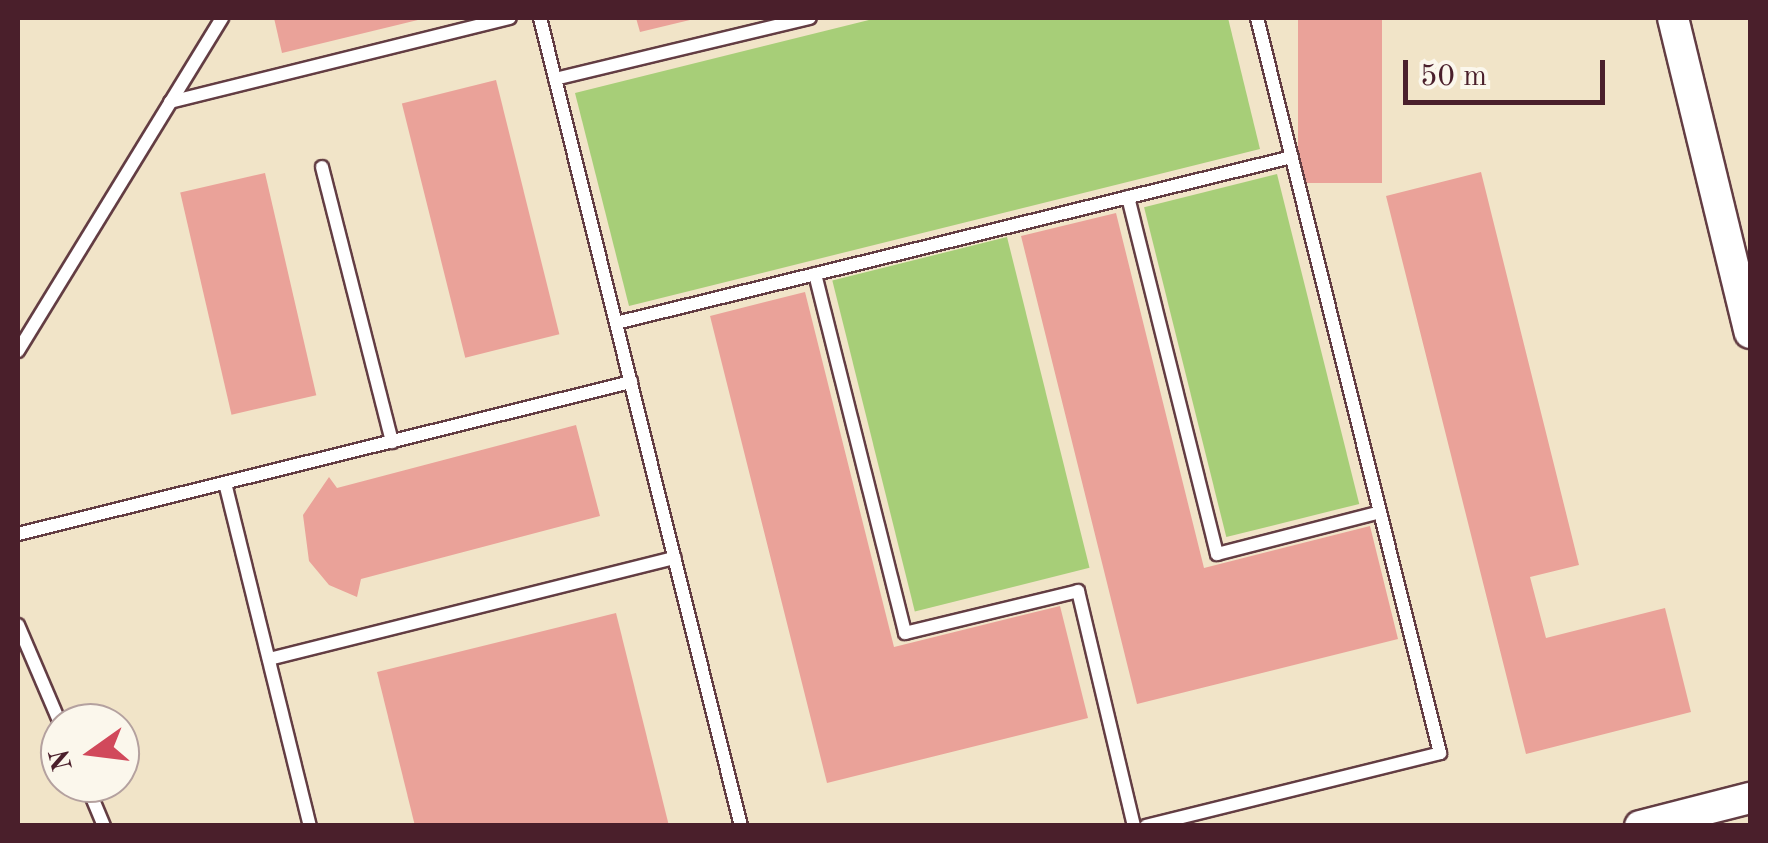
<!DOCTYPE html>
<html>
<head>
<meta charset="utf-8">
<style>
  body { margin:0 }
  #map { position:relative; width:1768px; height:843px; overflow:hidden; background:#f1e4c8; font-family:"Old Standard TT",serif }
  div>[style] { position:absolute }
  .green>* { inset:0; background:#a7ce78; transform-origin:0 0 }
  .building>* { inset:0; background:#eaa299; transform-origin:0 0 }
  .roads { filter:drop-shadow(2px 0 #633d43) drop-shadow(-2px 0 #633d43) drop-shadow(0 2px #633d43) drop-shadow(0 -2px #633d43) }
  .service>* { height:12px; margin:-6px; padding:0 6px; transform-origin:6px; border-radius:6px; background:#fff }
  .tertiary>* { height:30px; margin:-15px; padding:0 15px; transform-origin:15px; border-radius:15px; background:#fff }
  span { translate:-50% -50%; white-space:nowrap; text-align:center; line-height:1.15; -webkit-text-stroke:8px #fbf7ec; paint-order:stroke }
  .frame { position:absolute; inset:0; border:20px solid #4a1f2b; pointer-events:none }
  .north { position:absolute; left:40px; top:703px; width:100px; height:100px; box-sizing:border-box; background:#fbf7ec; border:2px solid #b4a19f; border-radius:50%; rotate:256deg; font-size:28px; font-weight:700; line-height:40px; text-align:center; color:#4a1f2b }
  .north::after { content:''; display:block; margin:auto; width:35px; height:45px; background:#d1495b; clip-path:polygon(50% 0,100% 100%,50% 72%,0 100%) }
  .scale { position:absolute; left:1403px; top:60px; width:202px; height:45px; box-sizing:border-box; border:5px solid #4a1f2b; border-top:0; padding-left:12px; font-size:30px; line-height:35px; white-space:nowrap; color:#4a1f2b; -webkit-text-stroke:8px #fbf7ec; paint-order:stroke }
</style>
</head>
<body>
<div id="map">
  <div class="green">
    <div style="clip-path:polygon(877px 18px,1228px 18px,1260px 149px,629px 306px,575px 93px)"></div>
    <div style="left:1277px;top:174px;width:340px;height:137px;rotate:76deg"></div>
    <div style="left:1007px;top:237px;width:341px;height:180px;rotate:76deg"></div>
  </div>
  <div class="building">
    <div style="clip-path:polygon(274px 18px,422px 18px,422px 19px,282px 53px)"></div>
    <div style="clip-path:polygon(636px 18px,694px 18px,694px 19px,640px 32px)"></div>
    <div style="left:1298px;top:18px;width:84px;height:165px"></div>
    <div style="left:496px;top:80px;width:262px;height:97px;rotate:76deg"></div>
    <div style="clip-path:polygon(1481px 172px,1579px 565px,1530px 577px,1546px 638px,1665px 608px,1691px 712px,1526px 754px,1386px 196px)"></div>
    <div style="left:265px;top:173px;width:228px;height:87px;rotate:77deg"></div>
    <div style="clip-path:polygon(1116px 213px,1204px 568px,1370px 526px,1398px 639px,1137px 704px,1021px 236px)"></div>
    <div style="clip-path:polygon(805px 292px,894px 647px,1060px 606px,1088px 718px,827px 783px,710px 316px)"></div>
    <div style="clip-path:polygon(576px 425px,600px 516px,361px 579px,357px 597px,329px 585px,309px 561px,303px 515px,329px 477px,337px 488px)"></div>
    <div style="clip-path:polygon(616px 613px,669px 826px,415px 826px,377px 672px)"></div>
  </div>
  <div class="roads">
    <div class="service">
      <div style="left:540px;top:18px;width:833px;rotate:76.03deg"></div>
      <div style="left:555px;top:79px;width:262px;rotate:-13.5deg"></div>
      <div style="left:170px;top:102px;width:350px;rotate:-13.9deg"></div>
      <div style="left:322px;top:167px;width:284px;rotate:75.7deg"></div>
      <div style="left:1128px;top:197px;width:368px;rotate:76deg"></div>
      <div style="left:1217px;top:554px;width:168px;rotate:-14.4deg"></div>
      <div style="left:815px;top:274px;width:370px;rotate:75.9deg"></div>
      <div style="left:905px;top:633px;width:178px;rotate:-13.6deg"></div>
      <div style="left:1078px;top:591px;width:242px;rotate:76.6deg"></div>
      <div style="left:616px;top:323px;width:696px;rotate:-13.8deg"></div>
      <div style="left:18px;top:351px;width:391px;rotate:-58.5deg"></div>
      <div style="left:225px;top:483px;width:353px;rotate:76.1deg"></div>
      <div style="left:18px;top:534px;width:632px;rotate:-13.93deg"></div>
      <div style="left:18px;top:625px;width:107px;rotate:66.8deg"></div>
      <div style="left:269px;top:659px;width:418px;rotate:-14deg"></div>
      <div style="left:86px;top:783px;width:47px;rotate:67.3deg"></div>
      <div style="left:1146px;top:826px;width:303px;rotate:-13.9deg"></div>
      <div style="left:1440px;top:753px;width:757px;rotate:-103.98deg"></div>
    </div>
    <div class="tertiary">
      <div style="left:1673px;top:18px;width:324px;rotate:76.3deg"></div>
      <div style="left:1640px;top:826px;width:114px;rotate:-14.3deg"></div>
    </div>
  </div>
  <div class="frame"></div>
  <div class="north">N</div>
  <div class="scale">50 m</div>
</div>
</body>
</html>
